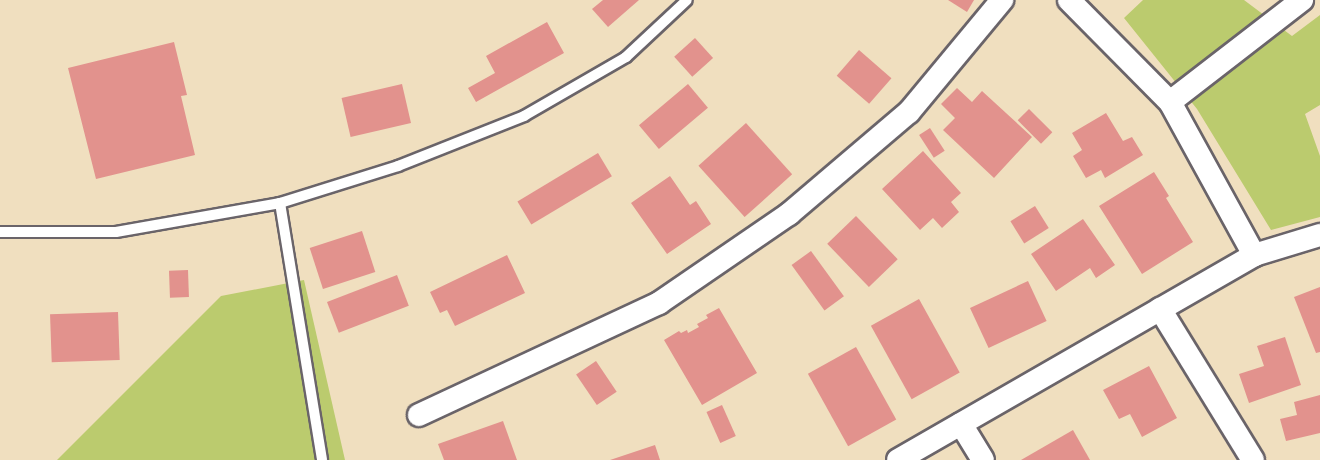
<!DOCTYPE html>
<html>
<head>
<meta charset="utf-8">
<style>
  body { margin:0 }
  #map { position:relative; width:1320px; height:460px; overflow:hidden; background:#f0dfbf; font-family:"Libre Bodoni",serif }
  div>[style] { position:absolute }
  .green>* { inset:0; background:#bbcb6e }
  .building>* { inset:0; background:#e2928d; transform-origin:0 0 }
  .roads { filter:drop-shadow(2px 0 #6a6469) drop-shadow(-2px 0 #6a6469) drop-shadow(0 2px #6a6469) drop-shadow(0 -2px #6a6469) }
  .service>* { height:10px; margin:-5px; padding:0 5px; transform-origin:5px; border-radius:5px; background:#fff }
  .minor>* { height:22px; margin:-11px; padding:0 11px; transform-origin:11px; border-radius:11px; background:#fff }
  span { translate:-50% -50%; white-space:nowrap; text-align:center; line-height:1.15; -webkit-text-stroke:4.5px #fcf5e5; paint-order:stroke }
</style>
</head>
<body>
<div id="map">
  <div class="green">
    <div style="clip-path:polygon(1143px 0,1244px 0,1292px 36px,1320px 15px,1320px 105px,1305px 114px,1320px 156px,1320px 217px,1271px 230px,1197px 109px,1124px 18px)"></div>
    <div style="clip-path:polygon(304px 280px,345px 460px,57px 460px,221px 296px)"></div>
  </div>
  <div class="building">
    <div style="clip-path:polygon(603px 0,639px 0,608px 27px,592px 9px)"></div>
    <div style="clip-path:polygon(948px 0,974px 0,967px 12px)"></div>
    <div style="clip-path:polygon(547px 22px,564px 53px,476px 102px,468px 88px,495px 73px,486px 56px)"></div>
    <div style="left:695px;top:38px;width:27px;height:28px;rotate:48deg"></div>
    <div style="clip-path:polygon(174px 42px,187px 95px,181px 96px,195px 155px,96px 179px,68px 68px)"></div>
    <div style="left:859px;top:50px;width:43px;height:34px;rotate:41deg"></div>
    <div style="left:402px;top:84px;width:40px;height:62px;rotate:77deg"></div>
    <div style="left:688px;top:84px;width:31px;height:64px;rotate:50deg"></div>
    <div style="clip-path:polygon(957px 88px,972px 102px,982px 91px,1032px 137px,994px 178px,943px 130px,955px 118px,941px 104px)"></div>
    <div style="left:1029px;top:109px;width:33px;height:16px;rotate:45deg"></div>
    <div style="clip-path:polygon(1106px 113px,1123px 141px,1132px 137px,1143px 155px,1105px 178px,1101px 170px,1086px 178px,1073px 156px,1082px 150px,1072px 133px)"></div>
    <div style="left:746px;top:123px;width:69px;height:64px;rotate:48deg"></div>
    <div style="left:930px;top:128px;width:27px;height:13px;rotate:57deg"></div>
    <div style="clip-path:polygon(923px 151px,961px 193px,951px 202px,959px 212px,942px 228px,933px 218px,920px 230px,882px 189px)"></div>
    <div style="left:598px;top:153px;width:27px;height:94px;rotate:59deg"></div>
    <div style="clip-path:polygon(1154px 172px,1169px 196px,1166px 198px,1193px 242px,1142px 274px,1099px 206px)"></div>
    <div style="clip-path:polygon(670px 176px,690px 205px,696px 201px,711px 224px,667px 254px,631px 203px)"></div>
    <div style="left:1035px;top:206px;width:26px;height:29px;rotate:58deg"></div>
    <div style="left:856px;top:216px;width:60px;height:40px;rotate:46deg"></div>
    <div style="clip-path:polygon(1083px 219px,1115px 265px,1096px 278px,1090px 268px,1056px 291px,1031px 254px)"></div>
    <div style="left:362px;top:231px;width:43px;height:55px;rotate:72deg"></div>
    <div style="left:811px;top:251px;width:56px;height:24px;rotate:54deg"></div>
    <div style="clip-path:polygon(507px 255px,525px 293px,455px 326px,447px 310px,440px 313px,430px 292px)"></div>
    <div style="left:188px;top:270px;width:27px;height:19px;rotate:88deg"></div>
    <div style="left:397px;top:275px;width:33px;height:75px;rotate:69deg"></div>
    <div style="left:1028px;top:281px;width:44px;height:64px;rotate:65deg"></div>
    <div style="clip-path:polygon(1320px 287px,1320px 352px,1316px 353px,1294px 297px)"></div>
    <div style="left:919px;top:299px;width:84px;height:55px;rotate:61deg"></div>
    <div style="clip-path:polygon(719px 308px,757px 373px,702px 405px,664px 340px,679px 331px,681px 333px,687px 330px,688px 333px,699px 327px,697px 324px,708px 318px,706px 315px)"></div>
    <div style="left:118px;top:312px;width:48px;height:68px;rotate:88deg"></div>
    <div style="clip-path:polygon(1285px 337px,1301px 385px,1249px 403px,1239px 374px,1264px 366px,1257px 346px)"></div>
    <div style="left:856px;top:347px;width:83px;height:55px;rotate:61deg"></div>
    <div style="left:596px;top:361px;width:37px;height:24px;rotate:56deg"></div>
    <div style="clip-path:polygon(1149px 366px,1177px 418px,1142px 437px,1130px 414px,1119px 419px,1103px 390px)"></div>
    <div style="clip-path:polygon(1320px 395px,1320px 433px,1286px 441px,1280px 419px,1297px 415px,1294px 402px)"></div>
    <div style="left:722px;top:405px;width:34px;height:17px;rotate:66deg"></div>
    <div style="clip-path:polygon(503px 421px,517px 460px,444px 460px,438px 444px)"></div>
    <div style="clip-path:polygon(1073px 430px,1090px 460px,1021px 460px)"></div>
    <div style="clip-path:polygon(655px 445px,660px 460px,610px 460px)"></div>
  </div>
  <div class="roads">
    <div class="service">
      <div style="left:280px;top:203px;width:260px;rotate:80.7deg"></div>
      <div style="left:0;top:232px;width:116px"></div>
      <div style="left:116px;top:232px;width:167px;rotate:-10deg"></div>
      <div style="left:280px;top:203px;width:124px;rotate:-17.4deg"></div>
      <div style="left:398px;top:166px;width:136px;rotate:-21.6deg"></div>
      <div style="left:524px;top:116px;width:118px;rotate:-30deg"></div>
      <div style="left:626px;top:57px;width:83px;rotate:-43.1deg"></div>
    </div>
    <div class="minor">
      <div style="left:1069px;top:0;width:144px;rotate:45.3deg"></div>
      <div style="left:1170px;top:102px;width:175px;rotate:61.2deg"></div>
      <div style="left:1170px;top:102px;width:167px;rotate:-37.7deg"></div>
      <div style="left:1160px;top:309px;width:177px;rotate:58.4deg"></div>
      <div style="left:419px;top:415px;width:265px;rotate:-25deg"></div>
      <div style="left:659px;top:303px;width:158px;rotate:-34.4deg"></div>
      <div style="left:789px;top:214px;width:157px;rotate:-40.4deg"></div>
      <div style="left:909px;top:112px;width:146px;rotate:-50.3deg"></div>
      <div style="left:961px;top:424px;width:42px;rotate:58.6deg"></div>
      <div style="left:898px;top:460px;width:411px;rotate:-29.9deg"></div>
      <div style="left:1254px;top:255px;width:69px;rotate:-16.9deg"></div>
    </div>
  </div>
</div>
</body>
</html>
